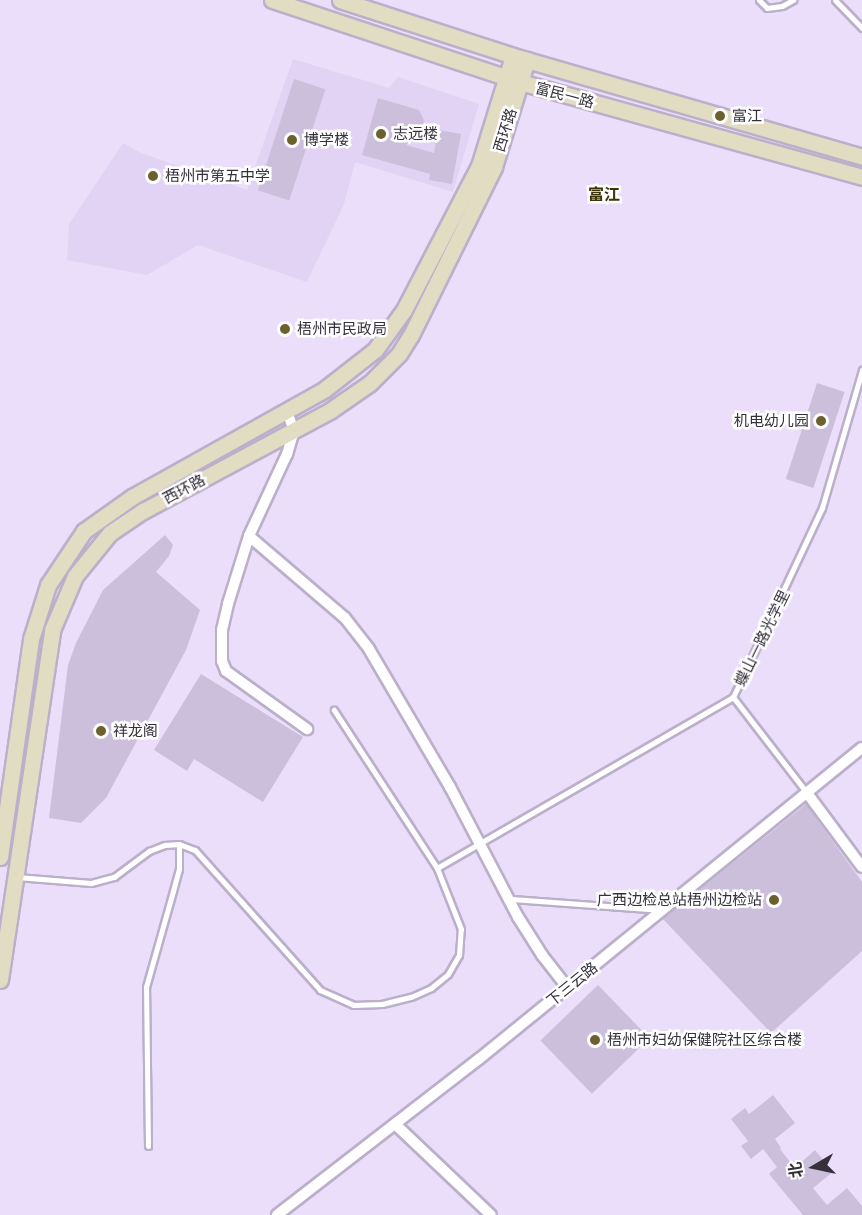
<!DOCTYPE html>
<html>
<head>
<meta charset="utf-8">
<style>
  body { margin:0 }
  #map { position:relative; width:862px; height:1215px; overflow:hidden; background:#eadefa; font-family:Arial,"Noto Sans SC",sans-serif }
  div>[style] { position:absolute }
  .built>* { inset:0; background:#e2d2f4 }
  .building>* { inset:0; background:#ccbfdc; transform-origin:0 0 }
  .roads { filter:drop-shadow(2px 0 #bbafca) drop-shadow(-2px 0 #bbafca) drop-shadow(0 2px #bbafca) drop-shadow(0 -2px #bbafca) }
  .lane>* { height:5px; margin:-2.5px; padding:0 2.5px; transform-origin:2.5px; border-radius:2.5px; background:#fff }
  .street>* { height:10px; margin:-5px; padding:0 5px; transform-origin:5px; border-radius:5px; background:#fff }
  .secondary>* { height:15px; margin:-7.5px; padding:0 7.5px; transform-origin:7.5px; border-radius:7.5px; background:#e2dcc3 }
  .dots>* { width:16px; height:16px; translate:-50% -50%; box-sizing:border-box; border:3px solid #fff; border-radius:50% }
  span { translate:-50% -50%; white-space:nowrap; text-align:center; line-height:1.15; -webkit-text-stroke:5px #fff; paint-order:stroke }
  .street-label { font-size:15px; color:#35303b }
  .poi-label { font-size:15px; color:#35303b }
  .left { translate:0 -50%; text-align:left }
  .right { translate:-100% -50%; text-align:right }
  .neighbourhood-label { font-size:16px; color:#3c3308; font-weight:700 }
  .north { position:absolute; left:784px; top:1137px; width:60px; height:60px; -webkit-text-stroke:4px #fff; paint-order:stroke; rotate:261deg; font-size:16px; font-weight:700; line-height:24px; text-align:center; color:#35303b }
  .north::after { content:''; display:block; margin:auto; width:21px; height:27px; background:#35303b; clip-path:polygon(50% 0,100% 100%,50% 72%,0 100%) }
</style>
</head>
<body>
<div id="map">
  <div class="built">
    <div style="clip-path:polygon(293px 59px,389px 88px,398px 77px,479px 104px,453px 192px,355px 162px,344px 204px,307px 282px,198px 245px,147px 275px,67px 260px,69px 224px,123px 143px,141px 153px,247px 190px)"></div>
  </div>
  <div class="building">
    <div style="left:294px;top:79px;width:33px;height:117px;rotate:18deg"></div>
    <div style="clip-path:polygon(378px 98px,419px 110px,424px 120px,423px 127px,406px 145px,434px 153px,438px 130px,461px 134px,452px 184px,429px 180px,430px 174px,362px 155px)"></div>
    <div style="left:817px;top:383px;width:29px;height:101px;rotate:18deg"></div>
    <div style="clip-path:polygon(165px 535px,173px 545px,169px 556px,156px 572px,200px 610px,186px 650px,106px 798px,81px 823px,49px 818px,68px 665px,76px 643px,103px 590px)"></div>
    <div style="clip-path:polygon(201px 674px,303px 737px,263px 802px,194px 759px,187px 771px,154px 750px)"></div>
    <div style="clip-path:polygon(806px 804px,862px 882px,862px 951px,771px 1033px,663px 919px)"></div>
    <div style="left:598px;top:985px;width:74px;height:80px;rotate:46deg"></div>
    <div style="clip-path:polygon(773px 1095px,795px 1123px,775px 1139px,781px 1148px,780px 1149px,795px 1168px,815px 1150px,833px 1172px,813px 1188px,827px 1205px,847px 1188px,862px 1206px,862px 1215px,803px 1215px,769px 1174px,777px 1167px,763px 1149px,751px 1159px,741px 1146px,748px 1141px,731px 1119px,745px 1108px,749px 1114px)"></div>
  </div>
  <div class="roads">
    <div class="lane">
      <div style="left:759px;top:0;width:11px;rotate:45deg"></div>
      <div style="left:767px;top:8px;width:15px;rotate:-8deg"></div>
      <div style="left:782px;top:6px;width:13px;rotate:-29deg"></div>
      <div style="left:835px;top:0;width:39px;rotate:46deg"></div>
      <div style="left:733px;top:697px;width:121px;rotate:52.4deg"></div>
      <div style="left:437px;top:868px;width:342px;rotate:-30deg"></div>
      <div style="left:733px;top:697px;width:209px;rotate:-64.8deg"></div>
      <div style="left:822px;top:508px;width:144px;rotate:-73.8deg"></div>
      <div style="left:17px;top:877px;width:74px;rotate:4.6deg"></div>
      <div style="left:91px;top:883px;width:24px;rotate:-15deg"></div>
      <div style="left:114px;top:877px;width:44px;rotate:-36.6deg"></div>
      <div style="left:149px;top:851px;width:17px;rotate:-21deg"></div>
      <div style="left:165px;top:845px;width:14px;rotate:-4deg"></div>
      <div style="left:179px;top:844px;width:17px;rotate:21deg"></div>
      <div style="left:195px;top:850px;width:188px;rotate:48.2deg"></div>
      <div style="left:320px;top:990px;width:36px;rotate:24deg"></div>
      <div style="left:353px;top:1005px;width:29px;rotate:-2deg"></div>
      <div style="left:382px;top:1004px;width:30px;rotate:-14deg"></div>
      <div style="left:411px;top:997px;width:22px;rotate:-24deg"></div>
      <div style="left:431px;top:988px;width:22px;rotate:-39deg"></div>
      <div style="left:448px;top:974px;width:22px;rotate:-60deg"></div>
      <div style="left:459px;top:955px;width:26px;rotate:-86deg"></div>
      <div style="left:461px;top:929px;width:66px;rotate:-111.5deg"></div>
      <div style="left:437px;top:868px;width:189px;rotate:-123.1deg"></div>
      <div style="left:511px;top:899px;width:149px;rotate:4.2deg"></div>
      <div style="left:148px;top:1146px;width:159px;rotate:-90.7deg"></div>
      <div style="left:146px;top:987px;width:100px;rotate:-74.3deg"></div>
      <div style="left:173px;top:891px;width:23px;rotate:-75deg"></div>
      <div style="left:179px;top:869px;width:25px;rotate:-90deg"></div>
    </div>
    <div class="street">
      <div style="left:287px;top:412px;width:19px;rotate:69deg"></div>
      <div style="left:294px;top:430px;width:25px;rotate:106deg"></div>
      <div style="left:287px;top:454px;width:90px;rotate:114.9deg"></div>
      <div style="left:249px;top:536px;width:126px;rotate:40.5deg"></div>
      <div style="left:345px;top:618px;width:39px;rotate:52deg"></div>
      <div style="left:369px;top:649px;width:160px;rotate:59.6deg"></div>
      <div style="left:450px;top:787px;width:147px;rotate:62.4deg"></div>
      <div style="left:518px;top:917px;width:45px;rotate:57.7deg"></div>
      <div style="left:542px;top:955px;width:41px;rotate:52deg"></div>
      <div style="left:249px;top:536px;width:71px;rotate:107.2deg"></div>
      <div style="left:228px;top:604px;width:27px;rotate:103deg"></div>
      <div style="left:222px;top:630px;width:31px;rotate:90deg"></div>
      <div style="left:222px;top:661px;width:11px;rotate:68deg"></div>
      <div style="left:226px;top:671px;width:100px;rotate:35.6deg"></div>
      <div style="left:807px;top:793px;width:92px;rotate:53.4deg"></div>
      <div style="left:395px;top:1124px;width:132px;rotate:43.5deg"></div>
      <div style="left:277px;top:1215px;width:255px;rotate:-37.7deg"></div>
      <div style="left:479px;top:1059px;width:493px;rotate:-39.1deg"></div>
    </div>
    <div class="secondary">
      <div style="left:272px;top:0;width:261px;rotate:18.3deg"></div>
      <div style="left:520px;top:82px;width:355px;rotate:15.5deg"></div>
      <div style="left:340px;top:0;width:182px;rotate:17.9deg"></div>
      <div style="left:513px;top:56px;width:363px;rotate:16.1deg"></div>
      <div style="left:0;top:857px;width:220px;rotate:-81.9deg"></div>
      <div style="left:31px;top:639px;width:57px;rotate:-72.5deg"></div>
      <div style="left:48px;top:585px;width:65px;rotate:-56.3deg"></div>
      <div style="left:84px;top:531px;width:59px;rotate:-35.3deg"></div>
      <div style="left:132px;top:497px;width:221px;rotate:-29.2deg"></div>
      <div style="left:325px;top:389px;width:63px;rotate:-38deg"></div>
      <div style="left:375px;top:350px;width:49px;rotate:-54.1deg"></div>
      <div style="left:404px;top:310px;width:162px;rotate:-62.5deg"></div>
      <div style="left:479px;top:166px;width:115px;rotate:-72.8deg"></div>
      <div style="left:0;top:980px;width:354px;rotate:-81.5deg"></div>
      <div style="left:52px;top:630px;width:59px;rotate:-66.9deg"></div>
      <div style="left:75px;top:576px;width:55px;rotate:-50.9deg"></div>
      <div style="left:110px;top:533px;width:40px;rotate:-34deg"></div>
      <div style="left:143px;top:511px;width:213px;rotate:-28.2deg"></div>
      <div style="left:331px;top:410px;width:47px;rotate:-34.7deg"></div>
      <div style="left:370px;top:383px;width:41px;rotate:-45deg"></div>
      <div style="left:399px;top:354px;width:22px;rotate:-58deg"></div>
      <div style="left:411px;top:335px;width:187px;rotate:-63.7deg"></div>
      <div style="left:494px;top:167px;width:112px;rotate:-72.9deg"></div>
    </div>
  </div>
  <div class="dots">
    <div style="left:720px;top:116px;background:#6c612e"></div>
    <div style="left:381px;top:134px;background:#6c612e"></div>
    <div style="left:292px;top:140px;background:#6c612e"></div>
    <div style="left:153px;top:176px;background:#6c612e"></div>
    <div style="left:285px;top:329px;background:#6c612e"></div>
    <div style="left:821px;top:421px;background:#6c612e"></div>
    <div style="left:101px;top:731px;background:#6c612e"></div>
    <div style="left:774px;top:900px;background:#6c612e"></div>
    <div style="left:595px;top:1040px;background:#6c612e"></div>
  </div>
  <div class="street-label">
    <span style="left:565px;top:95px;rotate:15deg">富民一路</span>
    <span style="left:505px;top:130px;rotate:-73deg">西环路</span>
    <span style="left:184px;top:489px;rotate:-28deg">西环路</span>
    <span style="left:762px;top:638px;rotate:-64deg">蝶山一路光学里</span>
    <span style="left:572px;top:984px;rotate:-39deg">下三云路</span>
  </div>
  <div class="poi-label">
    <span class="left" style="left:732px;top:116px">富江</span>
    <span class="left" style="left:393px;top:134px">志远楼</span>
    <span class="left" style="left:304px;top:140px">博学楼</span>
    <span class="left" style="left:165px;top:176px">梧州市第五中学</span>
    <span class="left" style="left:297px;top:329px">梧州市民政局</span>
    <span class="right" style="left:809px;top:421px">机电幼儿园</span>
    <span class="left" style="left:113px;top:731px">祥龙阁</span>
    <span class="right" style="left:762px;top:900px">广西边检总站梧州边检站</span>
    <span class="left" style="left:607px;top:1040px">梧州市妇幼保健院社区综合楼</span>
  </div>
  <div class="neighbourhood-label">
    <span style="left:604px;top:195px">富江</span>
  </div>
  <div class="north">北</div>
</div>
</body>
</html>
